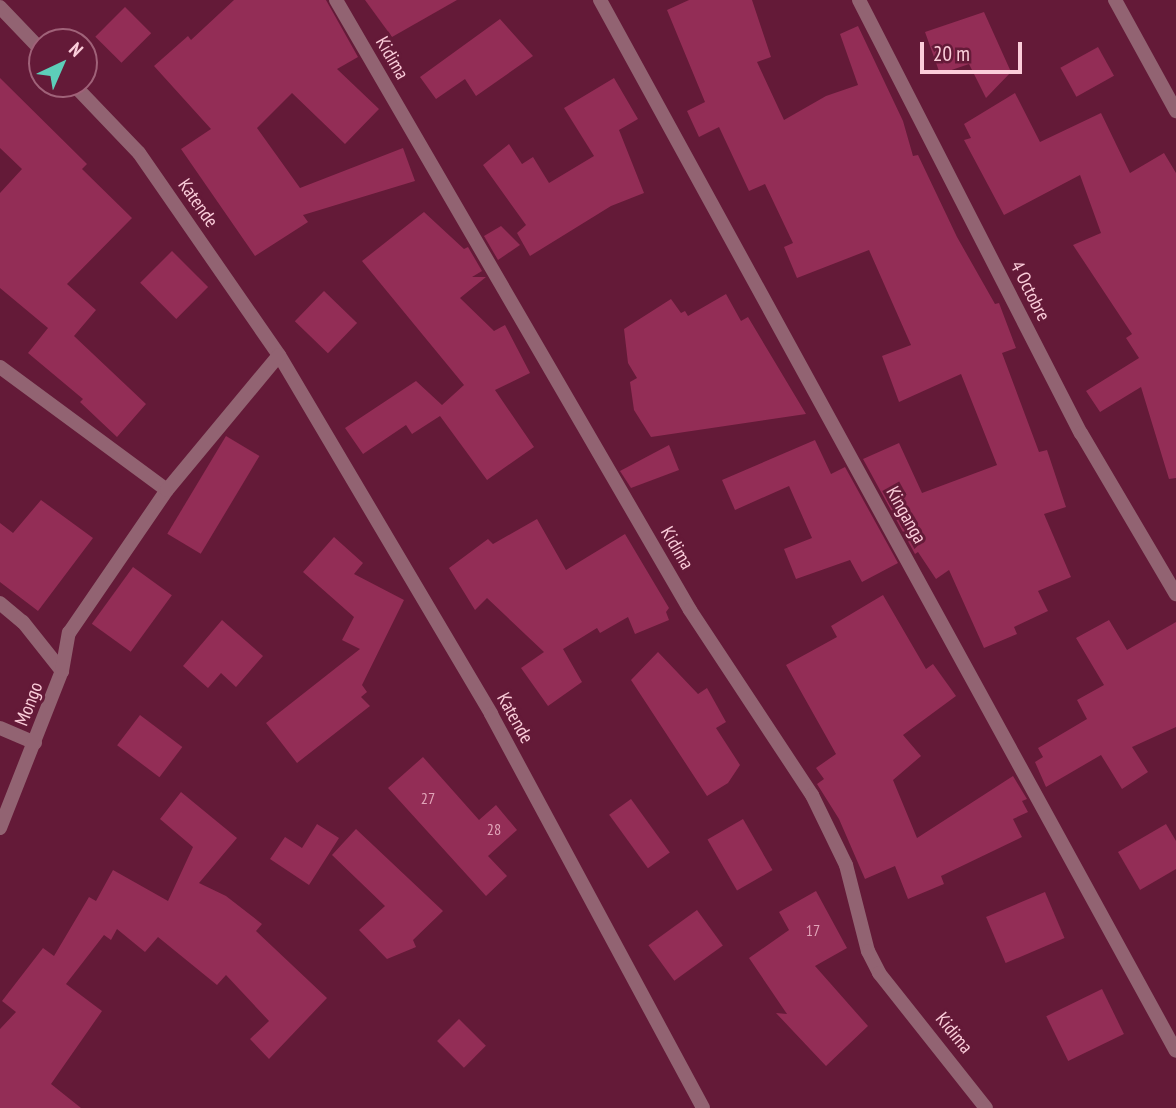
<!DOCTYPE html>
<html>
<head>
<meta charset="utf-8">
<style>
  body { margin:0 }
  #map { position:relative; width:1176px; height:1108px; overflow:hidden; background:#641a38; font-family:"PT Sans Narrow",sans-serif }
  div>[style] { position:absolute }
  .building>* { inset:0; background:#932d56; transform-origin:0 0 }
  .street>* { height:14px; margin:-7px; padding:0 7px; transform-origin:7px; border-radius:7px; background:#926372 }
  span { translate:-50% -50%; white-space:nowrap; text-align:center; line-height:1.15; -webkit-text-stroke:6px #641a38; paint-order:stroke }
  .number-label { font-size:16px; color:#e1a5b9 }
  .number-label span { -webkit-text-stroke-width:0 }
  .street-label { font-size:19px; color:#fbcdda }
  .north { position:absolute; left:28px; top:28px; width:70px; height:70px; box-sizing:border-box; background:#641a38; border:2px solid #a06279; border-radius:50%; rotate:44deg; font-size:19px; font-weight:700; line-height:28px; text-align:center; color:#fbcdda }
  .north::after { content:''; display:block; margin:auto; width:24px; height:32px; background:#5dceb9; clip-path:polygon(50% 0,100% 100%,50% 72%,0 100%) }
  .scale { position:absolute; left:920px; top:42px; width:102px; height:32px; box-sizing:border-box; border:4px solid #fbcdda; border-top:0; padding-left:9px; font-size:21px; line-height:24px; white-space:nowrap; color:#fbcdda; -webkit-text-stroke:5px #641a38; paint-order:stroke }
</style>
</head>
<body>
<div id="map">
  <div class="building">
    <div style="clip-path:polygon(234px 0,326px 0,358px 57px,337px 69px,379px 109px,345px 144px,292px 93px,257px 128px,300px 188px,403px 148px,415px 181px,303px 215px,308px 222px,255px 256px,181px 149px,211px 129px,154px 66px,188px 36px,191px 40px)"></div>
    <div style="clip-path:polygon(365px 0,457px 0,392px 37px)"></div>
    <div style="clip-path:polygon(689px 0,752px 0,771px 57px,757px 62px,784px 120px,826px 96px,858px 85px,840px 34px,858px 26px,903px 121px,913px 156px,918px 155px,957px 237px,995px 304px,999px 303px,1016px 348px,1002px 353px,1039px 452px,1047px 450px,1066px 507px,1044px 514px,1071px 577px,1038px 591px,1048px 611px,1014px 627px,1017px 634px,984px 648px,949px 570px,936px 579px,918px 552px,915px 554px,863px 459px,899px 443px,922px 493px,997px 465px,961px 374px,899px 402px,882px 356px,911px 345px,869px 250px,797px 278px,784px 247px,793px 243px,765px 184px,749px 191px,719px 127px,699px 137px,687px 111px,705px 102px,667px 10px)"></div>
    <div style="left:125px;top:7px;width:37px;height:42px;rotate:45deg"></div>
    <div style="clip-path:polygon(984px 12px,1011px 72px,986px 98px,969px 64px,940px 74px,925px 32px)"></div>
    <div style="clip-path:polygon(500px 19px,533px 56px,476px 96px,465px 79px,436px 99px,420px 77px)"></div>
    <div style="left:1098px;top:47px;width:33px;height:43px;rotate:61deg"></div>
    <div style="clip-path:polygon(0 78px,87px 164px,82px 169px,132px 218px,67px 284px,96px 310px,74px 336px,146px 404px,117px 437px,80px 402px,83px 399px,28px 353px,48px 328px,0 288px,0 193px,22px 169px,0 148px)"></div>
    <div style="clip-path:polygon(614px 78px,638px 119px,619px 130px,644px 193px,611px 206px,530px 256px,517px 233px,526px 225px,483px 165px,509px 144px,522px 164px,533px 157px,549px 183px,594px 156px,564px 108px)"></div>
    <div style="clip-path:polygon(1015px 93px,1040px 142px,1101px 113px,1130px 173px,1164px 153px,1176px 173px,1176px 478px,1169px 479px,1141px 387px,1100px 412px,1086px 391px,1139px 358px,1126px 338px,1132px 334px,1073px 245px,1101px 233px,1080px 175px,1004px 215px,964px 140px,971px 138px,964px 124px)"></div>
    <div style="clip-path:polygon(424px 212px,464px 249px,468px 247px,482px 271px,472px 277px,486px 277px,460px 298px,494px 331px,505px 325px,530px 373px,495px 390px,534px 447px,487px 480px,440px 416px,412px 434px,406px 425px,363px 454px,345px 428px,416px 381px,442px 405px,464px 385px,362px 261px)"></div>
    <div style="clip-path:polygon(501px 226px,520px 245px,498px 260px,484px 236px)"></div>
    <div style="left:172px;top:251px;width:51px;height:45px;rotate:45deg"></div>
    <div style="left:324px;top:291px;width:46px;height:42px;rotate:44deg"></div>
    <div style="clip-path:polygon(726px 294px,741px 321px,748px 317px,806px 414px,651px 437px,634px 410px,630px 382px,637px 378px,628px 363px,624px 329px,671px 299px,681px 313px,685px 311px,688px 316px)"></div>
    <div style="left:226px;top:436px;width:39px;height:114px;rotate:31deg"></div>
    <div style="clip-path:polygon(815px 440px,831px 474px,845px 467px,898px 563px,862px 582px,850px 560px,796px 579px,784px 549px,812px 538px,789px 486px,735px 510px,722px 480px)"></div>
    <div style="clip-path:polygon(669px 445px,679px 470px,631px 488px,620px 471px)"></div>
    <div style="clip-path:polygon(41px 500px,93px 538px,38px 611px,0 582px,0 523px,13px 533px)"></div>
    <div style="clip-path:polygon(537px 519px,566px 570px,625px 534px,669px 608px,666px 612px,669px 620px,635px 634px,628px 617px,600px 633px,597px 628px,563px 649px,582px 682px,548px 706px,521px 668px,544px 652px,487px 598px,475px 610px,449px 568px,488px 539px,493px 544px)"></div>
    <div style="clip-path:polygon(334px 537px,363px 563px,354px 574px,404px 600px,362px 685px,367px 692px,361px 697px,370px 706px,297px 763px,266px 723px,360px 649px,342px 640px,354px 617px,303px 572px)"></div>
    <div style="left:133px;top:567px;width:48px;height:70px;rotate:36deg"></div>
    <div style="clip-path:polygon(883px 595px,926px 669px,933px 664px,956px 696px,903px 735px,921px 756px,893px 780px,917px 838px,1013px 776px,1027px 799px,1022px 801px,1028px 812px,1013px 819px,1022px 837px,941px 876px,944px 884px,908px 899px,895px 866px,865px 879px,839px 819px,817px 784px,824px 779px,816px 768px,836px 754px,786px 665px,837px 637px,831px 626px)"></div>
    <div style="clip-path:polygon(222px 620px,263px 656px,236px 687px,221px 673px,208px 688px,183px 666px)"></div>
    <div style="clip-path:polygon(1109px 620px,1127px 650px,1176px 622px,1176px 727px,1132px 747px,1148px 772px,1122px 789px,1101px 755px,1046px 787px,1035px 762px,1043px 757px,1038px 748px,1087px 719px,1077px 700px,1104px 685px,1076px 638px)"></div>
    <div style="clip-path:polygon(658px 652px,698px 694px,707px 688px,726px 722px,716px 728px,740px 765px,728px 783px,707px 796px,631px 680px)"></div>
    <div style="left:140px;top:715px;width:53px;height:38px;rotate:37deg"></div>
    <div style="clip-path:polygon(423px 757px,479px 820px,496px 805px,517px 830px,488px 856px,507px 876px,486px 896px,388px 788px)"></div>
    <div style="clip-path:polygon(181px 792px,237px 838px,199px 883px,226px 896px,262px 924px,256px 931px,327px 998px,269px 1059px,250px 1039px,269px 1021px,226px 975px,217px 985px,158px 937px,145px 952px,117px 929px,111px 940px,104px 935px,66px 984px,102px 1011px,51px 1084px,81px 1108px,0 1108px,0 1029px,16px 1012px,2px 1001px,43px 948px,54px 956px,89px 897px,96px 901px,113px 870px,168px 901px,193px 847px,160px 819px)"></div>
    <div style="left:631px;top:799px;width:66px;height:27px;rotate:54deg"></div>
    <div style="left:743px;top:819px;width:59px;height:41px;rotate:60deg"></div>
    <div style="clip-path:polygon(317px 824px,339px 838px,309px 885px,270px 859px,285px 837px,302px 848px)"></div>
    <div style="clip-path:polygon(1166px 824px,1176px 841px,1176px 869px,1140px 890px,1118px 852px)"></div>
    <div style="clip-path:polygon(356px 829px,443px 911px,413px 940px,416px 947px,387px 959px,359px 930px,385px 906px,332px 855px)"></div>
    <div style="clip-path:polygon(816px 891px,847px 948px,815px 966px,868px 1026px,826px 1066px,776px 1013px,787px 1014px,749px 958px,789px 930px,779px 912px)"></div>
    <div style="left:1045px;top:892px;width:50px;height:64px;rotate:67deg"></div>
    <div style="left:697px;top:910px;width:44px;height:60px;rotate:54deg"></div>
    <div style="left:1102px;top:989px;width:50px;height:62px;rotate:64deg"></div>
    <div style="left:459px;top:1019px;width:38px;height:31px;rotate:45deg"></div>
  </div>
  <div class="street">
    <div style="left:336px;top:0;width:705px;rotate:59.87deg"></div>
    <div style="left:690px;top:610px;width:222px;rotate:56.6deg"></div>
    <div style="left:812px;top:795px;width:78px;rotate:64.1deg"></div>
    <div style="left:846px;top:865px;width:89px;rotate:75.7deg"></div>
    <div style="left:868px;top:951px;width:25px;rotate:63deg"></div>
    <div style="left:879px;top:973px;width:172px;rotate:51.6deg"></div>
    <div style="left:600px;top:0;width:1198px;rotate:61.28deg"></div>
    <div style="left:859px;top:0;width:487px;rotate:62.9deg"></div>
    <div style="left:1081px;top:433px;width:187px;rotate:59.5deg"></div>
    <div style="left:1115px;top:0;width:127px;rotate:61.2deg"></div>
    <div style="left:0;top:7px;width:61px;rotate:46.3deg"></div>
    <div style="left:73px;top:84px;width:95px;rotate:46.3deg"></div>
    <div style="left:139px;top:153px;width:246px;rotate:55.3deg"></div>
    <div style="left:279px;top:355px;width:417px;rotate:59.4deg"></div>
    <div style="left:491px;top:714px;width:447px;rotate:61.7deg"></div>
    <div style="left:0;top:367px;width:207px;rotate:36.4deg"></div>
    <div style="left:0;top:603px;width:30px;rotate:40deg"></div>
    <div style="left:23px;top:622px;width:63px;rotate:51.5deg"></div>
    <div style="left:0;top:728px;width:38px;rotate:23deg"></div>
    <div style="left:0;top:828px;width:169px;rotate:-68.5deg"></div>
    <div style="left:62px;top:671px;width:39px;rotate:-80deg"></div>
    <div style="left:69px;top:633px;width:173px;rotate:-55.6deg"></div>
    <div style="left:167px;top:490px;width:175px;rotate:-50.3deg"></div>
  </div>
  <div class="number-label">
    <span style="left:428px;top:798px">27</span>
    <span style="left:494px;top:829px">28</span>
    <span style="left:813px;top:930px">17</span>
  </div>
  <div class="street-label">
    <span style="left:392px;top:58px;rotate:60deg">Kidima</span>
    <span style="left:198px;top:203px;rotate:55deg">Katende</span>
    <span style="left:1030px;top:291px;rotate:63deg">4 Octobre</span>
    <span style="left:906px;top:515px;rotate:61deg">Kinganga</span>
    <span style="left:677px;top:548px;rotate:60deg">Kidima</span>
    <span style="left:29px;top:704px;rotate:-69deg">Mongo</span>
    <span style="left:515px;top:718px;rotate:61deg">Katende</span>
    <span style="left:954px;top:1033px;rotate:51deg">Kidima</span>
  </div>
  <div class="north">N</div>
  <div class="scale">20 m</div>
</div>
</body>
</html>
